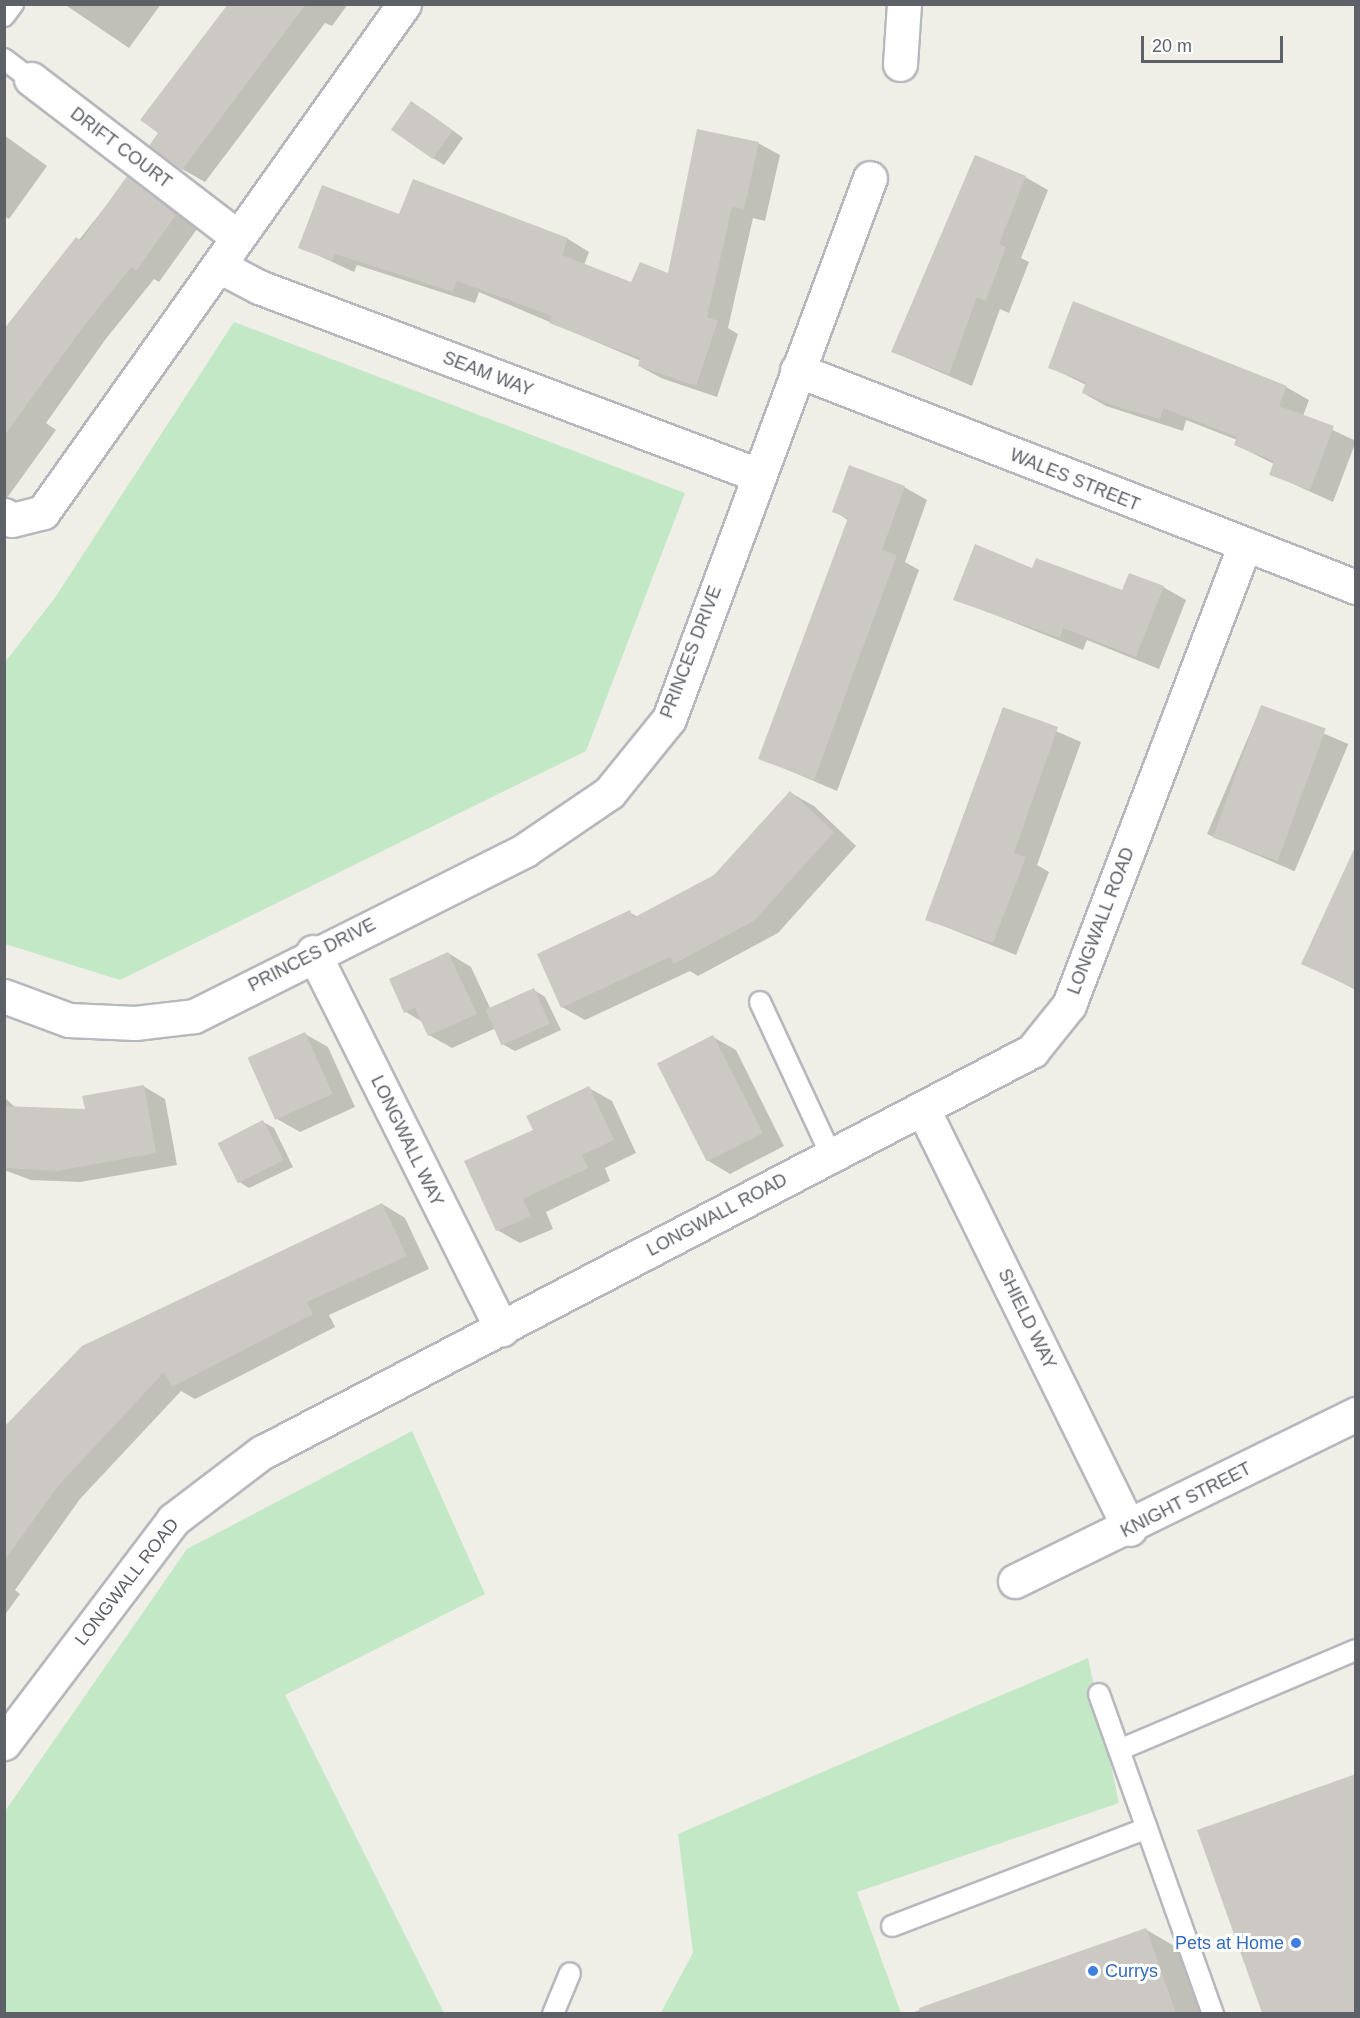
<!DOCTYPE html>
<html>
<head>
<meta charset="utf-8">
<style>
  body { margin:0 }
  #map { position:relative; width:1360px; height:2018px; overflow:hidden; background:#f0efe7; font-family:Arial,sans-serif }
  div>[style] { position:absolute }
  .green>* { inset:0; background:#c3e8c6 }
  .shadow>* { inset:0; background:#0003; transform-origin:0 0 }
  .building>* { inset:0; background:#ccc9c4; transform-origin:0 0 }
  .roads { filter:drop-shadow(2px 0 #b7b8bd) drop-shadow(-2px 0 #b7b8bd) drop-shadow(0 2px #b7b8bd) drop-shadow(0 -2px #b7b8bd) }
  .service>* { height:20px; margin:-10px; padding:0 10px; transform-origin:10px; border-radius:10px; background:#fff }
  .minor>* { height:33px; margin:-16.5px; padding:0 16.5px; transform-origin:16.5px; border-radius:16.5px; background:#fff }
  .dots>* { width:16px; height:16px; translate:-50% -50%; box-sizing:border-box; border:3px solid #fff; border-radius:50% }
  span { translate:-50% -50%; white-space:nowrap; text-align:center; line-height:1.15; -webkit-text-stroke:6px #fff; paint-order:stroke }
  .street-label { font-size:18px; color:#5e6167 }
  .shop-label { font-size:18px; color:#366cbe }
  .right { translate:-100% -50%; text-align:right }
  .left { translate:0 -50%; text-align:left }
  .frame { position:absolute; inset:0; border:6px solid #5e6167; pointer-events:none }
  .scale { position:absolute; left:1141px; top:36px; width:142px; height:27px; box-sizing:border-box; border:3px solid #5e6167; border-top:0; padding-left:8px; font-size:18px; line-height:21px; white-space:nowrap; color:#5e6167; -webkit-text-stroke:4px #fff; paint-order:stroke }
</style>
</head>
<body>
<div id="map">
  <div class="green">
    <div style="clip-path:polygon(234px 322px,685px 493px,586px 751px,120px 980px,5px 944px,5px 662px,54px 599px)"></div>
    <div style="clip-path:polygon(412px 1431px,485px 1594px,285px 1695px,444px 2013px,5px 2013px,5px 1811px,187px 1549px)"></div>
    <div style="clip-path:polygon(1088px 1658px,1119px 1803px,857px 1892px,901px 2013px,660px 2014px,693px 1953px,678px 1834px)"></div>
  </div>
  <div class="shadow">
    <div style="clip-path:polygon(64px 4px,161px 4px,129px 48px)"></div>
    <div style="clip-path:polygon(230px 4px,348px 4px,332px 26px,325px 23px,205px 182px,182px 169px)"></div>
    <div style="clip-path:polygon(423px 109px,463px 138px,444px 165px,433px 158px)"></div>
    <div style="clip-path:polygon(4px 135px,47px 166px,9px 219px,4px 216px)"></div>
    <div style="clip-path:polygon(758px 143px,780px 155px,765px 221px,753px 218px,728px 328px,738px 334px,717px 397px,661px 378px,639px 366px,641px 361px,479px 292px,475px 303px,357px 265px,354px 272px,300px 247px,400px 216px,414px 181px,568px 239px,589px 252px,584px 265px,632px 284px,669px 275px)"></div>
    <div style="clip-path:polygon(1025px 177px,1048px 190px,1021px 258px,1029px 262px,1009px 313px,1000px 309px,972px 386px,893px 352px)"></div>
    <div style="clip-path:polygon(128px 178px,197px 229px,159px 282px,154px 279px,105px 340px,46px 423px,56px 430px,4px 502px,4px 335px)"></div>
    <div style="clip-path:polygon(1050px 367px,1286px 387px,1309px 400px,1303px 416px,1356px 441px,1333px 502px,1271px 474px,1274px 464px,1236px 445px,1237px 440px,1186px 420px,1183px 431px,1106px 406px,1083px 393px,1086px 385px)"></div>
    <div style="clip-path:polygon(904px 487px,927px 500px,905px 562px,919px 570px,837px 791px,760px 758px,848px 520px,834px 511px)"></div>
    <div style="clip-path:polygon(1033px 570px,1123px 592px,1163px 587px,1186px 600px,1159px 669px,1087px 640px,1083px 650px,955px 599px)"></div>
    <div style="left:1261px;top:707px;width:95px;height:138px;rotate:23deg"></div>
    <div style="clip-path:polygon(1003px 708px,1081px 742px,1037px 865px,1049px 872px,1016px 955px,926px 919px)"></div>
    <div style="clip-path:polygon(791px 793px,814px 806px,856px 846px,778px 933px,698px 976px,690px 971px,585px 1020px,562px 1007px,629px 912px,638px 917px,715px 876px)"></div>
    <div style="clip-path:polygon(1356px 896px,1356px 990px,1303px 963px)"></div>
    <div style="clip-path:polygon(448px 953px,471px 967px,491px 1010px,534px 990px,545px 997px,561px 1030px,515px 1051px,504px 1045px,496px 1028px,452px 1048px,429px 1035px,424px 1023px,406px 1012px,391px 980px)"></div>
    <div style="clip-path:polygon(305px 1034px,328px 1047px,355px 1107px,300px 1132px,277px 1119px)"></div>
    <div style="clip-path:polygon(713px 1037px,736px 1050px,784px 1146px,730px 1174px,707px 1160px)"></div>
    <div style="clip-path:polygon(143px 1086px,165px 1099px,177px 1165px,80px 1182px,31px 1180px,4px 1170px,4px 1097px,16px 1108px,90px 1129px)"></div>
    <div style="clip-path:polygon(589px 1088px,612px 1101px,636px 1153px,605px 1168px,610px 1181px,546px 1212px,553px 1229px,520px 1243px,497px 1230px,535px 1131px)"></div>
    <div style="clip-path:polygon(263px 1122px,274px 1128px,293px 1167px,249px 1188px,238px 1181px)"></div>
    <div style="clip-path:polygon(382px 1204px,405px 1218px,429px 1269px,329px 1315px,335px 1327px,195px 1399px,181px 1391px,80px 1499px,15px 1590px,20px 1594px,4px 1616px,4px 1446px)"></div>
    <div style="clip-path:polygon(1356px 1775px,1356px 2014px,1263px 2014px,1199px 1831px)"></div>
    <div style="clip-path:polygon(1145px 1929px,1188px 1954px,1209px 2014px,909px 2014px)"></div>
  </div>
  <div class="building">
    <div style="clip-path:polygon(228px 4px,306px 4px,182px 170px,149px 146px,158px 133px,140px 120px)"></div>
    <div style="left:411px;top:101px;width:51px;height:35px;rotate:35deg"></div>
    <div style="clip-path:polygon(697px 129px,759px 142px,744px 209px,732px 207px,707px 317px,718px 321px,696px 386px,638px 366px,640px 358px,549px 323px,552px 316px,457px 281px,453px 292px,335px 254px,332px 261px,298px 248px,322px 185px,399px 214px,413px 179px,568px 238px,562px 255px,631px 282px,640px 262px,668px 273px)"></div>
    <div style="clip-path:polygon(975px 155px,1026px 176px,999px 244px,1006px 247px,986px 301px,977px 297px,949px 374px,891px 352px)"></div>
    <div style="clip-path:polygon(127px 176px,176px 215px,136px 271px,131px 267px,83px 327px,4px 436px,4px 329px,76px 237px,81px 241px)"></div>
    <div style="clip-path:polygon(1073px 301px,1287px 386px,1279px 406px,1334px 426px,1310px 490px,1269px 475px,1274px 461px,1234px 445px,1237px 437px,1163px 408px,1160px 419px,1124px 409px,1082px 393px,1086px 382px,1048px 368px)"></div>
    <div style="clip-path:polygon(849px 465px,905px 486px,882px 550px,897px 555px,814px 780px,758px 759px,848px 518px,832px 512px)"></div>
    <div style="clip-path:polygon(975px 544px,1032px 568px,1036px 558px,1122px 590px,1129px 573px,1164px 586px,1136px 657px,1063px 628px,1060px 638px,953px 600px)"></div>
    <div style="left:1261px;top:705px;width:69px;height:141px;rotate:20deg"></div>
    <div style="clip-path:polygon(1003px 707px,1058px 727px,1014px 853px,1026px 857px,993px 943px,925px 920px)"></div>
    <div style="clip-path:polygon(790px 791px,834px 832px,755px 920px,674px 964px,670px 957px,561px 1008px,537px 954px,630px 910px,633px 918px,714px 875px)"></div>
    <div style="clip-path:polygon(1356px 845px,1356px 989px,1301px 964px)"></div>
    <div style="clip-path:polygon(448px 952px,477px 1014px,428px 1036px,415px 1008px,404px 1013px,389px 979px)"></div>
    <div style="left:534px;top:988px;width:39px;height:53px;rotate:66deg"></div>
    <div style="left:305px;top:1032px;width:68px;height:63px;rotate:66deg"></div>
    <div style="left:713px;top:1035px;width:110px;height:63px;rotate:63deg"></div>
    <div style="clip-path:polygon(144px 1085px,156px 1153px,57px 1171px,4px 1168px,4px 1106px,85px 1109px,82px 1096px)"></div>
    <div style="clip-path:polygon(589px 1086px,614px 1140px,582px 1155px,588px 1168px,523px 1199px,531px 1216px,496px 1231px,464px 1161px,533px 1130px,526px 1116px)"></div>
    <div style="left:263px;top:1120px;width:45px;height:51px;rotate:63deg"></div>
    <div style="clip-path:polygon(382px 1203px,407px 1256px,307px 1302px,313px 1314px,172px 1387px,164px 1372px,58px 1486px,4px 1561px,4px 1427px,82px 1346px)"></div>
    <div style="clip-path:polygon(1356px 1774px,1356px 2013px,1262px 2013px,1197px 1830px)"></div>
    <div style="clip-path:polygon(1146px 1928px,1176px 2013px,920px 2013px,919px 2008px)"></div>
  </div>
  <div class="roads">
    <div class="service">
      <div style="left:4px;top:16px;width:15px;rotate:-53deg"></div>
      <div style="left:4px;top:59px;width:34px;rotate:37deg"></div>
      <div style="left:760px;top:1002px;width:169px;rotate:65.1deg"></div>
      <div style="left:1099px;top:1694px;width:340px;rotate:70.4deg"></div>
      <div style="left:1119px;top:1750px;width:257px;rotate:-22.9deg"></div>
      <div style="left:892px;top:1926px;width:273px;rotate:-21deg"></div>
      <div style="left:553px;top:2014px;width:44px;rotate:-67.5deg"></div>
    </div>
    <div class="minor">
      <div style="left:900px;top:64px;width:60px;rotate:-86.2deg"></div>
      <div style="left:31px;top:79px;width:260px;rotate:37.4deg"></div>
      <div style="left:221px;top:267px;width:43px;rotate:27.8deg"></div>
      <div style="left:259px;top:287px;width:533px;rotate:20.64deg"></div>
      <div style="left:797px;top:370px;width:600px;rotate:21.22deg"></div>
      <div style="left:4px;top:515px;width:9px;rotate:32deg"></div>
      <div style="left:12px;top:520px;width:32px;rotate:-14deg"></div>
      <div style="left:43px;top:512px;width:623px;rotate:-54.6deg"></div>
      <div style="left:313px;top:952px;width:422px;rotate:63.4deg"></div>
      <div style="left:4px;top:996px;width:69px;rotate:20.3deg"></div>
      <div style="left:69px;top:1020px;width:66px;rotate:2.6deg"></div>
      <div style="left:135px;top:1023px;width:59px;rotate:-6.8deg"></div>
      <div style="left:194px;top:1016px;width:370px;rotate:-26.6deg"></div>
      <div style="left:525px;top:850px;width:102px;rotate:-34.2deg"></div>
      <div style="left:609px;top:793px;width:95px;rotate:-51deg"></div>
      <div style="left:669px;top:719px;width:577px;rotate:-69.62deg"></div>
      <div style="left:923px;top:1109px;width:468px;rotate:63.8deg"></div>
      <div style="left:1015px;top:1581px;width:380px;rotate:-26.1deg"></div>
      <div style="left:4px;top:1743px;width:280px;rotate:-52.8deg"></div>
      <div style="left:173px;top:1520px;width:111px;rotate:-37.3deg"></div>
      <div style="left:261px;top:1453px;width:870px;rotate:-27.54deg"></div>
      <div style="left:1032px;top:1051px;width:59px;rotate:-51.2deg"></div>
      <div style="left:1069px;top:1005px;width:490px;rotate:-69.1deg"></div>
    </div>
  </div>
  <div class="dots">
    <div style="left:1296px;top:1943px;background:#3f7fe0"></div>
    <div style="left:1093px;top:1971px;background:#3f7fe0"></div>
  </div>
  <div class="street-label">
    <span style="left:121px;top:148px;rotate:37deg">DRIFT COURT</span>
    <span style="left:488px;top:374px;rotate:21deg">SEAM WAY</span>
    <span style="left:1075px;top:480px;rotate:22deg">WALES STREET</span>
    <span style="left:691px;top:652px;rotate:-69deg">PRINCES DRIVE</span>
    <span style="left:1101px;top:921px;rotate:-69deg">LONGWALL ROAD</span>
    <span style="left:312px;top:955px;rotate:-27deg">PRINCES DRIVE</span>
    <span style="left:407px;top:1141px;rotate:64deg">LONGWALL WAY</span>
    <span style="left:717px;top:1215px;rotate:-28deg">LONGWALL ROAD</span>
    <span style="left:1027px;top:1319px;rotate:64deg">SHIELD WAY</span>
    <span style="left:1186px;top:1500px;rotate:-27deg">KNIGHT STREET</span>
    <span style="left:127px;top:1582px;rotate:-52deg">LONGWALL ROAD</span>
  </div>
  <div class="shop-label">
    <span class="right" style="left:1284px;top:1943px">Pets at Home</span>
    <span class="left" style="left:1105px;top:1971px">Currys</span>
  </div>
  <div class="frame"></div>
  <div class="scale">20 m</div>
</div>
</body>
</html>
